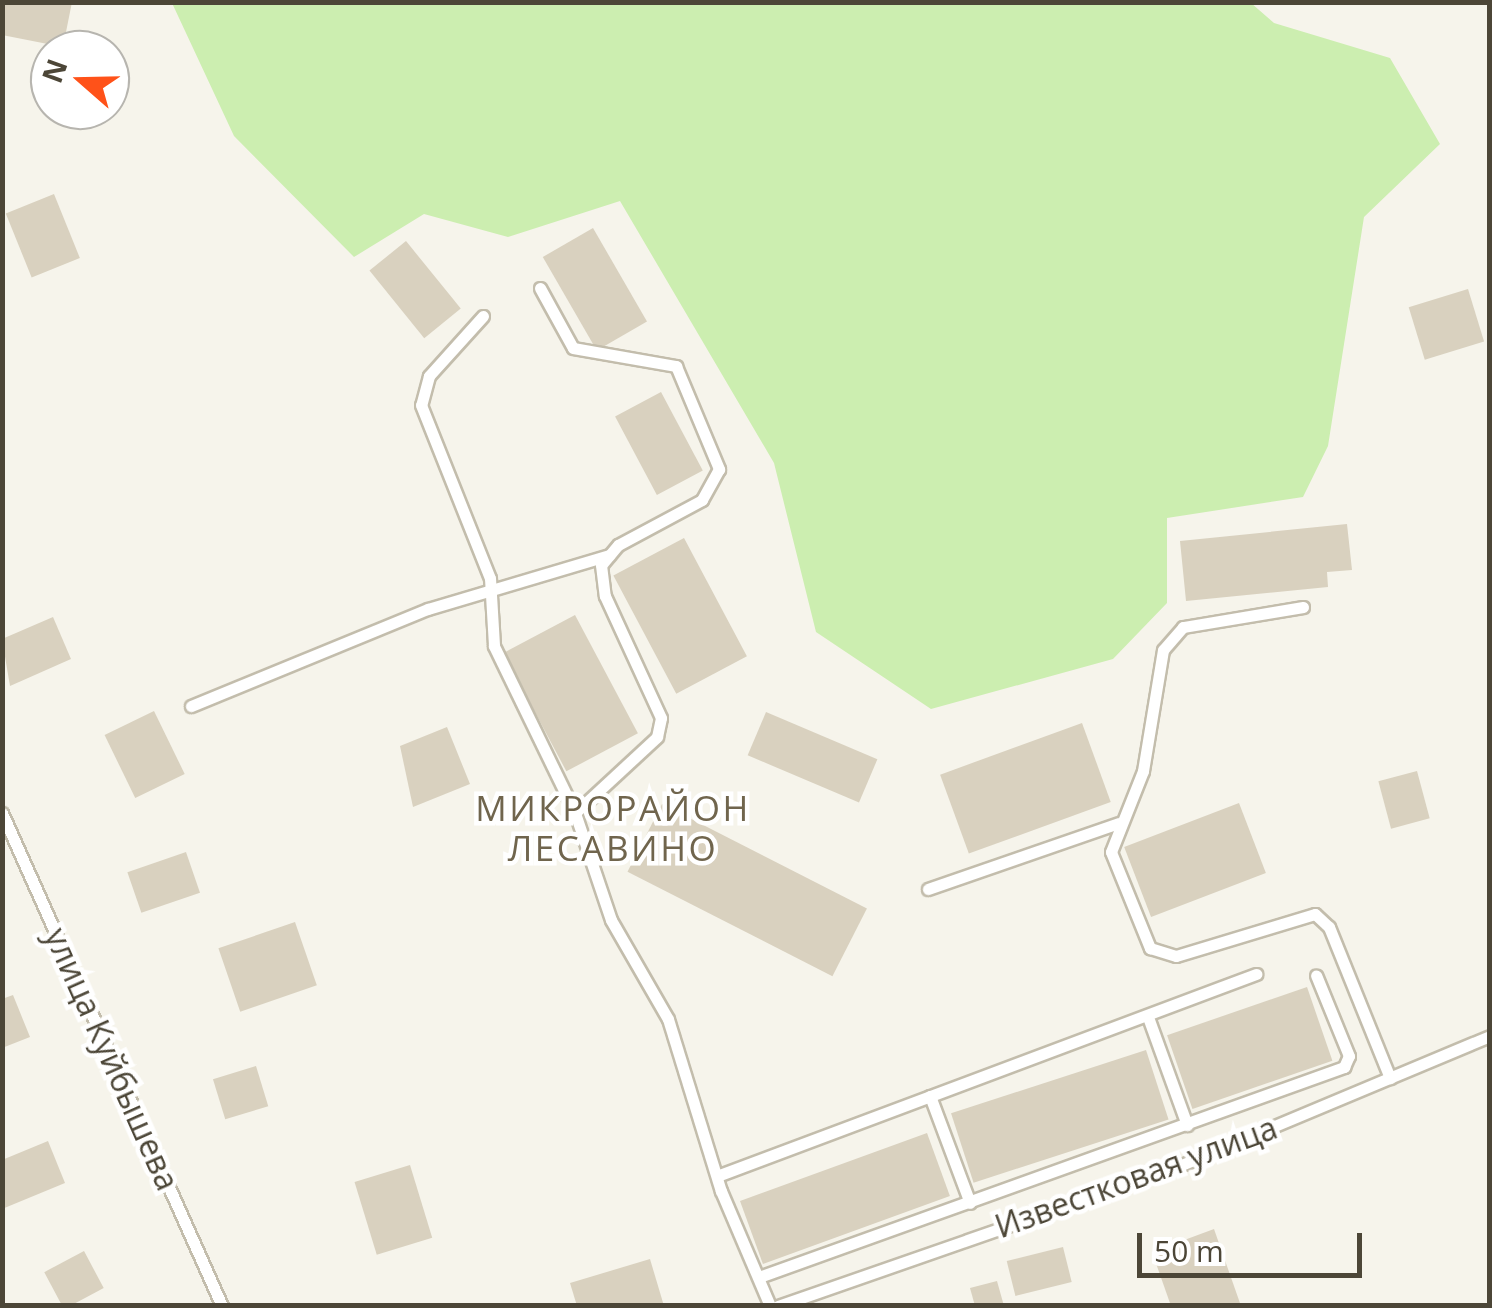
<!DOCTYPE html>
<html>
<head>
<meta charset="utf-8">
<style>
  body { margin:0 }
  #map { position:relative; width:1492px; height:1308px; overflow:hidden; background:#f6f4eb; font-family:"Open Sans",sans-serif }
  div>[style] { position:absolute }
  .green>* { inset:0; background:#cceeb0 }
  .building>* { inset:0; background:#d9d1bf; transform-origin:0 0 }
  .roads { filter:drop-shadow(2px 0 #c3bdac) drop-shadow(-2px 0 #c3bdac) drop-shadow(0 2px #c3bdac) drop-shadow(0 -2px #c3bdac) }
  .lane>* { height:11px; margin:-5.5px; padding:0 5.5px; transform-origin:5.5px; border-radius:5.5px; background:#fff }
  span { translate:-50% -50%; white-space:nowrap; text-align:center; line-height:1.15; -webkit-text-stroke:9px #fff; paint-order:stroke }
  .street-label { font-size:32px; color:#4c4637 }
  .neighbourhood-label { font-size:35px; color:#70654d; letter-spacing:2.5px }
  .frame { position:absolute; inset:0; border:5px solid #4c4637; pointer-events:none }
  .north { position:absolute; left:30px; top:30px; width:100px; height:100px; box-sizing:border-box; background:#fff; border:2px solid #b7b5af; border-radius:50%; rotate:290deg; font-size:28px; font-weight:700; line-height:40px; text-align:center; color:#4c4637 }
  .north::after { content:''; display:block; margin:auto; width:35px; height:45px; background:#ff5219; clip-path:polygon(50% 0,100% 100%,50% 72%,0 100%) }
  .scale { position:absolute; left:1137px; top:1233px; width:225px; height:45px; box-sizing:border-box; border:5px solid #4c4637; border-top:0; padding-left:12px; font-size:30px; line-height:35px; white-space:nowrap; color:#4c4637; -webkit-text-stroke:8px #fff; paint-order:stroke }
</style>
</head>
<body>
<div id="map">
  <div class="green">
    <div style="clip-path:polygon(172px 3px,1251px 3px,1274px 23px,1390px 58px,1440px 144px,1364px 217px,1328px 446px,1303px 497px,1167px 518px,1167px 603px,1113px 659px,931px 709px,816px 632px,774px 463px,620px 201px,508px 237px,424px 214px,354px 257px,234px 136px)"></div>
  </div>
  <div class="building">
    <div style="clip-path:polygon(2px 2px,72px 2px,63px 47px,2px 35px)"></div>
    <div style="left:54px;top:194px;width:69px;height:52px;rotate:68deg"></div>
    <div style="left:593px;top:228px;width:108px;height:58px;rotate:60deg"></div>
    <div style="left:406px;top:241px;width:87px;height:47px;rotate:51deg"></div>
    <div style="left:1468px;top:289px;width:55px;height:62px;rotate:73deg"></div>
    <div style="left:661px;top:392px;width:89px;height:52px;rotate:62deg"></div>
    <div style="clip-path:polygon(1347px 524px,1352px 570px,1327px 572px,1328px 587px,1186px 601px,1180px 541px)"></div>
    <div style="left:684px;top:538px;width:134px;height:80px;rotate:62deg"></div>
    <div style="left:575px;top:615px;width:134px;height:81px;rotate:62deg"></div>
    <div style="clip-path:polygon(53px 617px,71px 659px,10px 686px,2px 639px)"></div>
    <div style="left:154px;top:711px;width:70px;height:55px;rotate:64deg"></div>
    <div style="left:766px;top:712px;width:121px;height:47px;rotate:23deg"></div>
    <div style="left:1082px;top:723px;width:84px;height:151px;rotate:70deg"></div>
    <div style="clip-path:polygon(447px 727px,470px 784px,413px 807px,400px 746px)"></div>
    <div style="left:1417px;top:771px;width:49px;height:40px;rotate:75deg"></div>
    <div style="left:1239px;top:803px;width:75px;height:123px;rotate:69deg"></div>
    <div style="left:662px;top:804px;width:230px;height:76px;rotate:27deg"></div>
    <div style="left:186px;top:852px;width:43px;height:62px;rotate:71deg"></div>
    <div style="left:295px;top:922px;width:67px;height:81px;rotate:71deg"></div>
    <div style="left:1307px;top:987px;width:78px;height:148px;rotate:71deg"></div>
    <div style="clip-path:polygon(13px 995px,30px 1037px,2px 1048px,2px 999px)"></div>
    <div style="left:1146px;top:1050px;width:73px;height:205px;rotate:72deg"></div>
    <div style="left:256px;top:1066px;width:42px;height:45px;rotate:73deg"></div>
    <div style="left:927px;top:1133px;width:67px;height:199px;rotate:70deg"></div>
    <div style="clip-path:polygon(48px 1141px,65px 1183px,2px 1209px,2px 1160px)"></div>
    <div style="left:410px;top:1165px;width:76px;height:58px;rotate:73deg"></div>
    <div style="clip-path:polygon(1214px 1229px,1241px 1306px,1171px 1306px,1152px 1252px)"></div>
    <div style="left:1063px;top:1247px;width:36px;height:58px;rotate:76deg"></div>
    <div style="left:84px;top:1251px;width:42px;height:45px;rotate:62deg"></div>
    <div style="clip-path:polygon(650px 1259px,664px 1306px,577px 1306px,570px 1283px)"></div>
    <div style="clip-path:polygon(997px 1281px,1004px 1306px,975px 1306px,970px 1288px)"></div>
  </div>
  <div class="roads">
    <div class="lane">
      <div style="left:540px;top:288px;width:68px;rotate:61.2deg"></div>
      <div style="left:573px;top:348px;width:105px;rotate:9.9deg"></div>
      <div style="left:676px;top:366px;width:112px;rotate:67.3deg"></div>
      <div style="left:719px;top:469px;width:35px;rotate:119deg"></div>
      <div style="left:702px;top:500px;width:95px;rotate:151.8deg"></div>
      <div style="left:618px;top:545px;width:26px;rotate:130deg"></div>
      <div style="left:601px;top:565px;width:31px;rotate:83deg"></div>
      <div style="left:605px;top:596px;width:134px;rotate:65.3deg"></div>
      <div style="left:661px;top:718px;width:19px;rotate:102deg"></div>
      <div style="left:657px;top:737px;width:112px;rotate:137.2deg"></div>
      <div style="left:483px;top:316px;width:81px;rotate:132deg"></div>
      <div style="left:429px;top:376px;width:30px;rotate:105deg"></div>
      <div style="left:421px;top:405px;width:186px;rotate:68.3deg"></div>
      <div style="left:490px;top:578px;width:68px;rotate:86.6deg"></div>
      <div style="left:494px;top:646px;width:186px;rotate:64.1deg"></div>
      <div style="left:575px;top:813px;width:113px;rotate:71.4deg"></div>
      <div style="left:611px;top:920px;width:114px;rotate:60.1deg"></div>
      <div style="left:668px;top:1019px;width:180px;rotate:72.9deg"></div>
      <div style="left:721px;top:1191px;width:125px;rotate:66.9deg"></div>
      <div style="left:1303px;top:607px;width:122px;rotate:170.5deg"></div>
      <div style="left:1183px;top:627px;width:30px;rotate:131deg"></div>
      <div style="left:1163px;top:650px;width:123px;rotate:99.4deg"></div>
      <div style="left:1143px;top:771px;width:87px;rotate:111.6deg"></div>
      <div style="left:1111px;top:852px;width:104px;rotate:67.9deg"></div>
      <div style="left:1150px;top:948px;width:27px;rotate:17deg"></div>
      <div style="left:1176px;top:956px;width:145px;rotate:-16.8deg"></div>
      <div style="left:1315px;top:914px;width:19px;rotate:43deg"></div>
      <div style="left:1329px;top:927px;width:163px;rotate:68deg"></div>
      <div style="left:191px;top:706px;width:256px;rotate:-22.3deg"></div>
      <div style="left:428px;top:609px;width:189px;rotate:-16.6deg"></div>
      <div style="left:2px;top:813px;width:540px;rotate:65.95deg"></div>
      <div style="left:928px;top:889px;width:202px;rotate:-19.1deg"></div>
      <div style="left:1148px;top:1017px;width:115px;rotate:70.1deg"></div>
      <div style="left:930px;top:1096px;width:114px;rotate:69.5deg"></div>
      <div style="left:717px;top:1176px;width:576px;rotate:-20.54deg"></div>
      <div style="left:759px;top:1277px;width:622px;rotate:-19.75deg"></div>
      <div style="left:1344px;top:1067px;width:12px;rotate:-66deg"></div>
      <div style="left:1349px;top:1056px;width:87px;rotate:-112.2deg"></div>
      <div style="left:778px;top:1306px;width:425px;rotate:-19.2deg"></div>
      <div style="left:1179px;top:1166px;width:337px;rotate:-22.7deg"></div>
    </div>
  </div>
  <div class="street-label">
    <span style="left:112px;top:1059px;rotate:66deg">улица Куйбышева</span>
    <span style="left:1136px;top:1177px;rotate:-20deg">Известковая улица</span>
  </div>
  <div class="neighbourhood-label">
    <span style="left:613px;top:828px">МИКРОРАЙОН<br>ЛЕСАВИНО</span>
  </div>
  <div class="frame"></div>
  <div class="north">N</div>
  <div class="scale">50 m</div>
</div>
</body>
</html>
